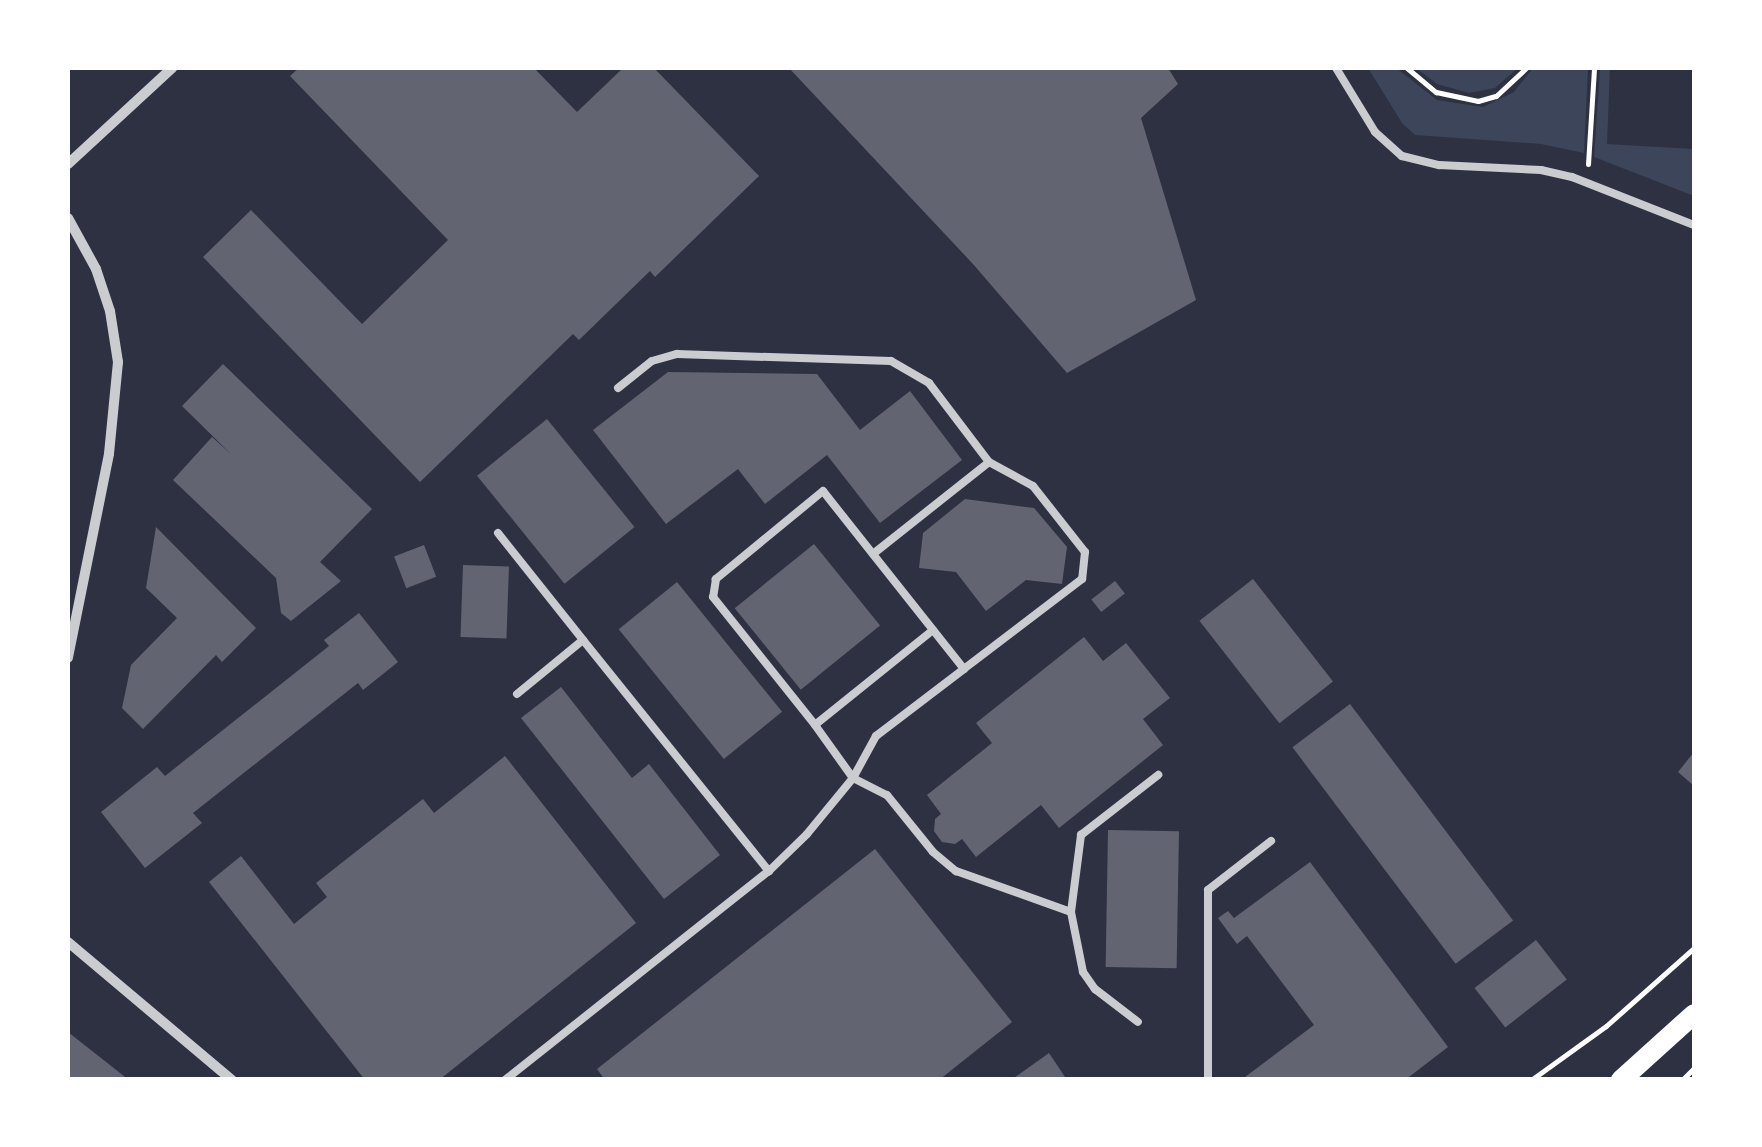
<!DOCTYPE html>
<html>
<head>
<meta charset="utf-8">
<style>
  body { margin:0 }
  #map { position:relative; width:1762px; height:1147px; overflow:hidden; background:#2d3142; font-family:"PT Sans",sans-serif }
  div>[style] { position:absolute }
  .green>* { inset:0; background:#3c4559 }
  .building>* { inset:0; background:#626471; transform-origin:0 0 }
  .path>* { height:5px; margin:-2.5px; padding:0 2.5px; transform-origin:2.5px; border-radius:2.5px; background:#fff }
  .service>* { height:8px; margin:-4px; padding:0 4px; transform-origin:4px; border-radius:4px; background:#caccd0 }
  .minor>* { height:10px; margin:-5px; padding:0 5px; transform-origin:5px; border-radius:5px; background:#caccd0 }
  .secondary>* { height:20px; margin:-10px; padding:0 10px; transform-origin:10px; border-radius:10px; background:#fff }
  span { translate:-50% -50%; white-space:nowrap; text-align:center; line-height:1.15; -webkit-text-stroke:9px #fff; paint-order:stroke }
  .frame { position:absolute; inset:0; border:70px solid #fff; pointer-events:none }
</style>
</head>
<body>
<div id="map">
  <div class="green">
    <div style="clip-path:polygon(1368px 68px,1396px 68px,1437px 100px,1483px 107px,1514px 92px,1533px 68px,1588px 68px,1584px 153px,1541px 144px,1415px 135px,1402px 123px)"></div>
    <div style="clip-path:polygon(1416px 68px,1518px 68px,1495px 88px,1469px 93px,1437px 84px)"></div>
    <div style="clip-path:polygon(1600px 68px,1610px 68px,1607px 144px,1694px 149px,1694px 196px,1594px 157px)"></div>
  </div>
  <div class="building">
    <div style="clip-path:polygon(299px 68px,534px 68px,577px 112px,623px 68px,654px 68px,759px 176px,655px 277px,650px 271px,579px 340px,573px 334px,420px 482px,203px 257px,251px 210px,362px 324px,448px 240px,290px 76px)"></div>
    <div style="clip-path:polygon(789px 68px,1168px 68px,1178px 84px,1141px 118px,1196px 300px,1067px 373px,973px 264px)"></div>
    <div style="clip-path:polygon(223px 364px,372px 509px,320px 562px,341px 581px,291px 621px,281px 613px,276px 578px,173px 480px,212px 437px,232px 455px,182px 406px)"></div>
    <div style="clip-path:polygon(668px 372px,817px 374px,860px 430px,910px 391px,962px 460px,880px 523px,827px 455px,765px 504px,738px 469px,666px 524px,593px 430px)"></div>
    <div style="left:547px;top:419px;width:139px;height:90px;rotate:51deg"></div>
    <div style="clip-path:polygon(965px 499px,1034px 508px,1067px 547px,1062px 584px,1026px 580px,986px 611px,956px 572px,919px 568px,923px 533px)"></div>
    <div style="clip-path:polygon(156px 527px,256px 628px,222px 662px,216px 655px,143px 729px,122px 708px,131px 665px,177px 618px,146px 588px)"></div>
    <div style="left:814px;top:544px;width:105px;height:102px;rotate:51deg"></div>
    <div style="left:424px;top:545px;width:34px;height:32px;rotate:69deg"></div>
    <div style="left:463px;top:565px;width:46px;height:72px;rotate:2deg"></div>
    <div style="left:1253px;top:579px;width:130px;height:68px;rotate:52deg"></div>
    <div style="left:1115px;top:581px;width:16px;height:30px;rotate:52deg"></div>
    <div style="left:677px;top:582px;width:167px;height:75px;rotate:51deg"></div>
    <div style="clip-path:polygon(359px 613px,398px 662px,363px 690px,358px 683px,193px 813px,202px 823px,145px 868px,101px 812px,157px 767px,165px 776px,329px 646px,324px 640px)"></div>
    <div style="clip-path:polygon(1084px 637px,1103px 661px,1126px 643px,1170px 698px,1143px 719px,1163px 745px,1059px 828px,1041px 805px,976px 857px,962px 839px,955px 844px,942px 842px,934px 831px,935px 819px,941px 814px,927px 795px,992px 743px,976px 723px)"></div>
    <div style="clip-path:polygon(561px 687px,632px 778px,649px 764px,720px 855px,664px 899px,521px 718px)"></div>
    <div style="left:1350px;top:704px;width:271px;height:72px;rotate:53deg"></div>
    <div style="clip-path:polygon(1694px 752px,1694px 786px,1678px 772px)"></div>
    <div style="clip-path:polygon(505px 756px,636px 923px,439px 1080px,365px 1080px,209px 882px,241px 856px,294px 924px,327px 897px,316px 883px,423px 799px,434px 813px)"></div>
    <div style="left:1108px;top:830px;width:71px;height:137px;rotate:1deg"></div>
    <div style="clip-path:polygon(875px 849px,1012px 1022px,939px 1080px,605px 1080px,597px 1069px)"></div>
    <div style="clip-path:polygon(1310px 862px,1448px 1047px,1405px 1080px,1241px 1080px,1314px 1025px,1247px 936px,1237px 944px,1218px 918px,1228px 911px,1234px 918px)"></div>
    <div style="left:1536px;top:940px;width:50px;height:78px;rotate:52deg"></div>
    <div style="clip-path:polygon(68px 1032px,129px 1080px,68px 1080px)"></div>
    <div style="clip-path:polygon(1049px 1053px,1067px 1080px,1011px 1080px)"></div>
  </div>
  <div class="path">
    <div style="left:1407px;top:68px;width:38px;rotate:40deg"></div>
    <div style="left:1436px;top:92px;width:43px;rotate:12.1deg"></div>
    <div style="left:1478px;top:101px;width:19px;rotate:-16deg"></div>
    <div style="left:1496px;top:96px;width:41px;rotate:-43deg"></div>
    <div style="left:1588px;top:164px;width:96px;rotate:-86.4deg"></div>
    <div style="left:1531px;top:1080px;width:92px;rotate:-35.8deg"></div>
    <div style="left:1606px;top:1026px;width:118px;rotate:-41.6deg"></div>
    <div style="left:1682px;top:1080px;width:17px;rotate:-45deg"></div>
  </div>
  <div class="service">
    <div style="left:1336px;top:68px;width:75px;rotate:58.6deg"></div>
    <div style="left:1375px;top:132px;width:36px;rotate:42deg"></div>
    <div style="left:1402px;top:156px;width:38px;rotate:14deg"></div>
    <div style="left:1439px;top:165px;width:102px;rotate:2.8deg"></div>
    <div style="left:1541px;top:170px;width:32px;rotate:13deg"></div>
    <div style="left:1572px;top:177px;width:131px;rotate:21.5deg"></div>
    <div style="left:618px;top:388px;width:43px;rotate:-38.5deg"></div>
    <div style="left:652px;top:361px;width:26px;rotate:-16deg"></div>
    <div style="left:677px;top:354px;width:214px;rotate:1.9deg"></div>
    <div style="left:891px;top:361px;width:44px;rotate:30.1deg"></div>
    <div style="left:929px;top:383px;width:99px;rotate:52.8deg"></div>
    <div style="left:989px;top:462px;width:50px;rotate:28.6deg"></div>
    <div style="left:1033px;top:486px;width:84px;rotate:51.8deg"></div>
    <div style="left:1085px;top:552px;width:27px;rotate:96deg"></div>
    <div style="left:1082px;top:579px;width:148px;rotate:142.7deg"></div>
    <div style="left:498px;top:533px;width:137px;rotate:51.5deg"></div>
    <div style="left:873px;top:554px;width:148px;rotate:-38.4deg"></div>
    <div style="left:933px;top:630px;width:151px;rotate:141.2deg"></div>
    <div style="left:815px;top:725px;width:65px;rotate:54.4deg"></div>
    <div style="left:853px;top:778px;width:38px;rotate:27deg"></div>
    <div style="left:887px;top:795px;width:73px;rotate:51.1deg"></div>
    <div style="left:933px;top:852px;width:30px;rotate:40deg"></div>
    <div style="left:956px;top:871px;width:122px;rotate:19.6deg"></div>
    <div style="left:1071px;top:912px;width:61px;rotate:78.7deg"></div>
    <div style="left:1083px;top:972px;width:21px;rotate:55deg"></div>
    <div style="left:1095px;top:989px;width:54px;rotate:37.5deg"></div>
    <div style="left:517px;top:694px;width:85px;rotate:-39.3deg"></div>
    <div style="left:583px;top:640px;width:297px;rotate:51.2deg"></div>
    <div style="left:1071px;top:912px;width:78px;rotate:-82.6deg"></div>
    <div style="left:1081px;top:835px;width:98px;rotate:-37.9deg"></div>
    <div style="left:505px;top:1080px;width:337px;rotate:-38.4deg"></div>
    <div style="left:769px;top:871px;width:53px;rotate:-44.2deg"></div>
    <div style="left:807px;top:834px;width:72px;rotate:-50.6deg"></div>
    <div style="left:853px;top:778px;width:48px;rotate:-61.3deg"></div>
    <div style="left:876px;top:736px;width:111px;rotate:-37.3deg"></div>
    <div style="left:964px;top:669px;width:227px;rotate:-128.4deg"></div>
    <div style="left:823px;top:491px;width:139px;rotate:140.6deg"></div>
    <div style="left:716px;top:579px;width:18px;rotate:99deg"></div>
    <div style="left:713px;top:597px;width:164px;rotate:51.4deg"></div>
    <div style="left:1208px;top:1080px;width:190px;rotate:-90deg"></div>
    <div style="left:1208px;top:890px;width:80px;rotate:-37.9deg"></div>
  </div>
  <div class="minor">
    <div style="left:68px;top:164px;width:142px;rotate:-42.7deg"></div>
    <div style="left:68px;top:218px;width:58px;rotate:61.2deg"></div>
    <div style="left:96px;top:269px;width:44px;rotate:71.6deg"></div>
    <div style="left:110px;top:311px;width:52px;rotate:81.1deg"></div>
    <div style="left:118px;top:362px;width:92px;rotate:95.6deg"></div>
    <div style="left:109px;top:454px;width:208px;rotate:101.4deg"></div>
    <div style="left:68px;top:942px;width:214px;rotate:40.1deg"></div>
  </div>
  <div class="secondary">
    <div style="left:1621px;top:1080px;width:98px;rotate:-42.1deg"></div>
  </div>
  <div class="frame"></div>
</div>
</body>
</html>
